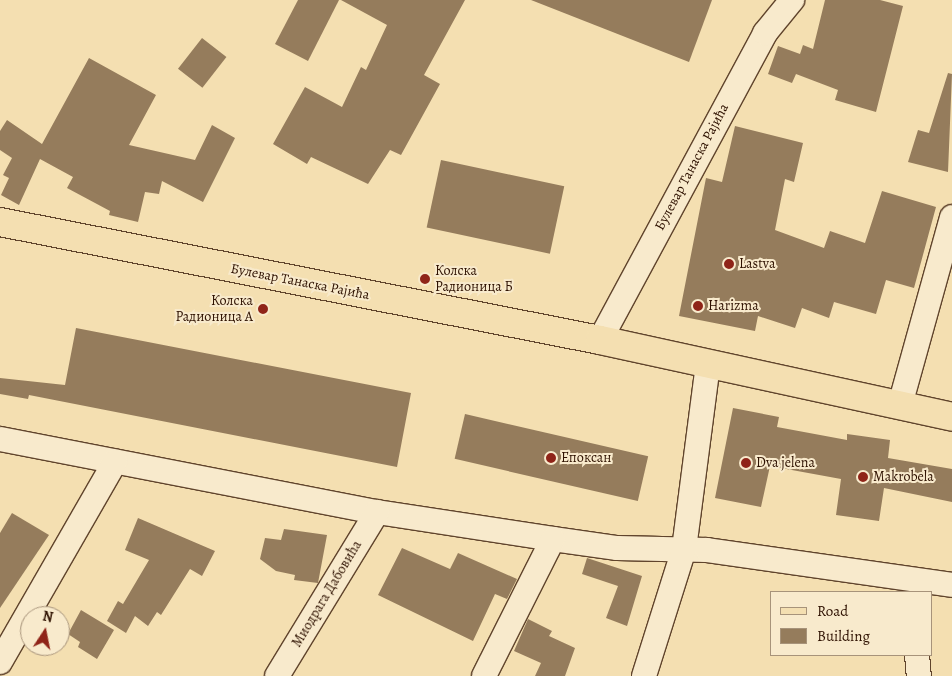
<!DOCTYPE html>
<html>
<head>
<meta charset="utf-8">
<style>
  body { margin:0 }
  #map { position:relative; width:952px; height:676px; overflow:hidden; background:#f4dfb1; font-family:Alegreya,serif }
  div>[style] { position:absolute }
  .building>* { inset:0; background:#957c5c; transform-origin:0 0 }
  .roads { filter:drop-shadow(1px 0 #60442c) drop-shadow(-1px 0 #60442c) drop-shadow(0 1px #60442c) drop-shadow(0 -1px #60442c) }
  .minor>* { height:24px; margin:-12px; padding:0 12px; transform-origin:12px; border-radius:12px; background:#f8eacc }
  .major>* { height:28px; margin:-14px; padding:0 14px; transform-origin:14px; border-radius:14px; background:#f4dfb1 }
  .dots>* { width:14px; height:14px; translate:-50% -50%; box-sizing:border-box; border:2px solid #f8eacc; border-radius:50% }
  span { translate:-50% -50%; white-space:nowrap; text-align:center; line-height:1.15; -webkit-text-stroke:4px #f8eacc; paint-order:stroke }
  .street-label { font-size:14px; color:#2e1100 }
  .poi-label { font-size:14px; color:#2e1100 }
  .left { translate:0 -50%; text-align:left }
  .right { translate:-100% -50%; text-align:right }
  .legend { position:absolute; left:770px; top:591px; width:162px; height:65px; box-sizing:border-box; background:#f8eacc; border:1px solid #a7937a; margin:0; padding:6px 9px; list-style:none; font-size:15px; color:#2e1100 }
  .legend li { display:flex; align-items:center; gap:10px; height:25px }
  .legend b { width:25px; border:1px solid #a7937a }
  .north { position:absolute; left:20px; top:606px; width:50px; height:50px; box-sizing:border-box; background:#f8eacc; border:1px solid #a7937a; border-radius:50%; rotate:11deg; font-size:14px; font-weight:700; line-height:20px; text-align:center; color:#2e1100 }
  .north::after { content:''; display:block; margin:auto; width:18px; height:22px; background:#8f2418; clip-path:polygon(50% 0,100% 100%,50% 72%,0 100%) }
</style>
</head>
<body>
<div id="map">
  <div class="building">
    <div style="clip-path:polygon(298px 0,339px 0,308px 61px,275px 44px)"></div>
    <div style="clip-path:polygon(341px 0,465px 0,424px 75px,440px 84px,401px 155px,390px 150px,368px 184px,311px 157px,307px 164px,273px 144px,305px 87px,342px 107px,361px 67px,366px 70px,387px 25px)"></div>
    <div style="clip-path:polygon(531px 0,712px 0,689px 62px)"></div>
    <div style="clip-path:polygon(825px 0,880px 0,903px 6px,876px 112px,835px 100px,838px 90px,796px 74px,792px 83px,768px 74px,778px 46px,800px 54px,803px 45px,813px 49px)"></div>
    <div style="left:202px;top:38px;width:31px;height:39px;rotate:38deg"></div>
    <div style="clip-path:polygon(89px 58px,156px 95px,129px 145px,195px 160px,212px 125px,235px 138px,203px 202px,162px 181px,159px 194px,145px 192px,138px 222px,109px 215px,110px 211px,67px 188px,73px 177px,40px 159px,19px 205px,1px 195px,9px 178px,3px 175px,12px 158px,0 150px,0 131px,7px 120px,42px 144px)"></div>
    <div style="clip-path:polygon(948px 73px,952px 74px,948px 172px,908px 162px,918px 130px,929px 133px)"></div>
    <div style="clip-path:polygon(735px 126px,803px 143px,794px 182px,785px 179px,775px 230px,824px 248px,830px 231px,865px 243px,882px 191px,936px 207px,914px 288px,886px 280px,876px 314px,834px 302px,829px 318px,802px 308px,795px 328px,758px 316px,755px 331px,679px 316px,706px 178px,722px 182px)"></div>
    <div style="left:441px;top:160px;width:126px;height:69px;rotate:12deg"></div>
    <div style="clip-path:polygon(76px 328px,411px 393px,397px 467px,29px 395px,28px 399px,0 394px,0 378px,65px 385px)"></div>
    <div style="clip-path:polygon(733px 408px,779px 417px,777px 427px,847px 440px,847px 434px,890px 440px,888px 458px,952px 469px,952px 502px,884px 488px,879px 521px,836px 515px,841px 479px,770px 466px,761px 507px,715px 498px)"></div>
    <div style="left:465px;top:414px;width:188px;height:46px;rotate:13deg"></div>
    <div style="clip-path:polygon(12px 513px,49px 535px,0 608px,0 533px)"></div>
    <div style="clip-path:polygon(138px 518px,215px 551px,202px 576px,190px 569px,161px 615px,157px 612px,148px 626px,135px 616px,126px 633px,107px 621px,118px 601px,123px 604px,149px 560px,125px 550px)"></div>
    <div style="clip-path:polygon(284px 529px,327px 535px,318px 583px,294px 580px,295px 575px,276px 571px,260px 559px,265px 538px,281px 540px)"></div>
    <div style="clip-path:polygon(402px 548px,450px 569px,458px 553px,517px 579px,507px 599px,495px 594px,473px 641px,378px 595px)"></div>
    <div style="clip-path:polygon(587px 558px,642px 576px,627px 626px,606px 618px,618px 586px,582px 574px)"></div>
    <div style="clip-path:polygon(81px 610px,114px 630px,97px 659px,78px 647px,80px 642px,68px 634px)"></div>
    <div style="clip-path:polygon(528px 619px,552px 631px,549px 636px,575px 648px,565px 676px,535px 676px,541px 663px,514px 651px)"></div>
  </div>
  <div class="roads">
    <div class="minor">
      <div style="left:600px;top:340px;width:349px;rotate:-61.7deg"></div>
      <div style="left:765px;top:33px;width:43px;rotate:-50.7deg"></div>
      <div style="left:900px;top:405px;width:195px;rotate:-74.5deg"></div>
      <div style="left:0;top:439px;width:384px;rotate:11deg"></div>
      <div style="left:377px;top:512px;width:178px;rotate:8.7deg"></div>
      <div style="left:553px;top:539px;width:65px;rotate:8deg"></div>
      <div style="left:617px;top:548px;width:90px;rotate:1.3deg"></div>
      <div style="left:707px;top:550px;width:247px;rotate:8.1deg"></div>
      <div style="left:917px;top:655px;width:21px;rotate:85deg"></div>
      <div style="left:0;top:662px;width:231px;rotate:-60.1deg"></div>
      <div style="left:277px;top:676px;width:192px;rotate:-58.6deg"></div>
      <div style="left:484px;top:676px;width:153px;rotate:-63.3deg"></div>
      <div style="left:644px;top:676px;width:133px;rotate:-72.5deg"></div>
      <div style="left:684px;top:549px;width:187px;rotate:-82.6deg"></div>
    </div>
    <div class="major">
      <div style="left:0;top:222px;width:611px;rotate:11.13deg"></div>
      <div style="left:600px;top:340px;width:360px;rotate:12.3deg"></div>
    </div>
  </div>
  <div class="dots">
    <div style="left:729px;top:264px;background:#8f2418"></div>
    <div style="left:425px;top:279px;background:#8f2418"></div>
    <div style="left:698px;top:306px;background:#8f2418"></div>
    <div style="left:263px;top:309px;background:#8f2418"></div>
    <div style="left:551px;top:458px;background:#8f2418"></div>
    <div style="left:746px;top:463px;background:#8f2418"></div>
    <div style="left:863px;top:477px;background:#8f2418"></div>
  </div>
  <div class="street-label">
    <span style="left:692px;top:167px;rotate:-62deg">Булевар Танаска Рајића</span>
    <span style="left:300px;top:282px;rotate:11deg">Булевар Танаска Рајића</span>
    <span style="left:327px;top:594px;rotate:-59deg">Миодрага Дабовића</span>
  </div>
  <div class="poi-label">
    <span class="left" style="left:739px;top:264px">Lastva</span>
    <span class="left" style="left:435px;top:279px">Колска<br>Радионица Б</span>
    <span class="right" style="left:253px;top:309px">Колска<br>Радионица А</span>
    <span class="left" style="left:708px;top:306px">Harizma</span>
    <span class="left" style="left:561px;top:458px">Епоксан</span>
    <span class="left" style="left:756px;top:463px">Dva jelena</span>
    <span class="left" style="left:873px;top:477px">Makrobela</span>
  </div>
  <ul class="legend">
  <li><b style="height:6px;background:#f4dfb1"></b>Road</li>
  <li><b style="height:14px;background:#957c5c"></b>Building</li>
  </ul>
  <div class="north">N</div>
</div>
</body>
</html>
